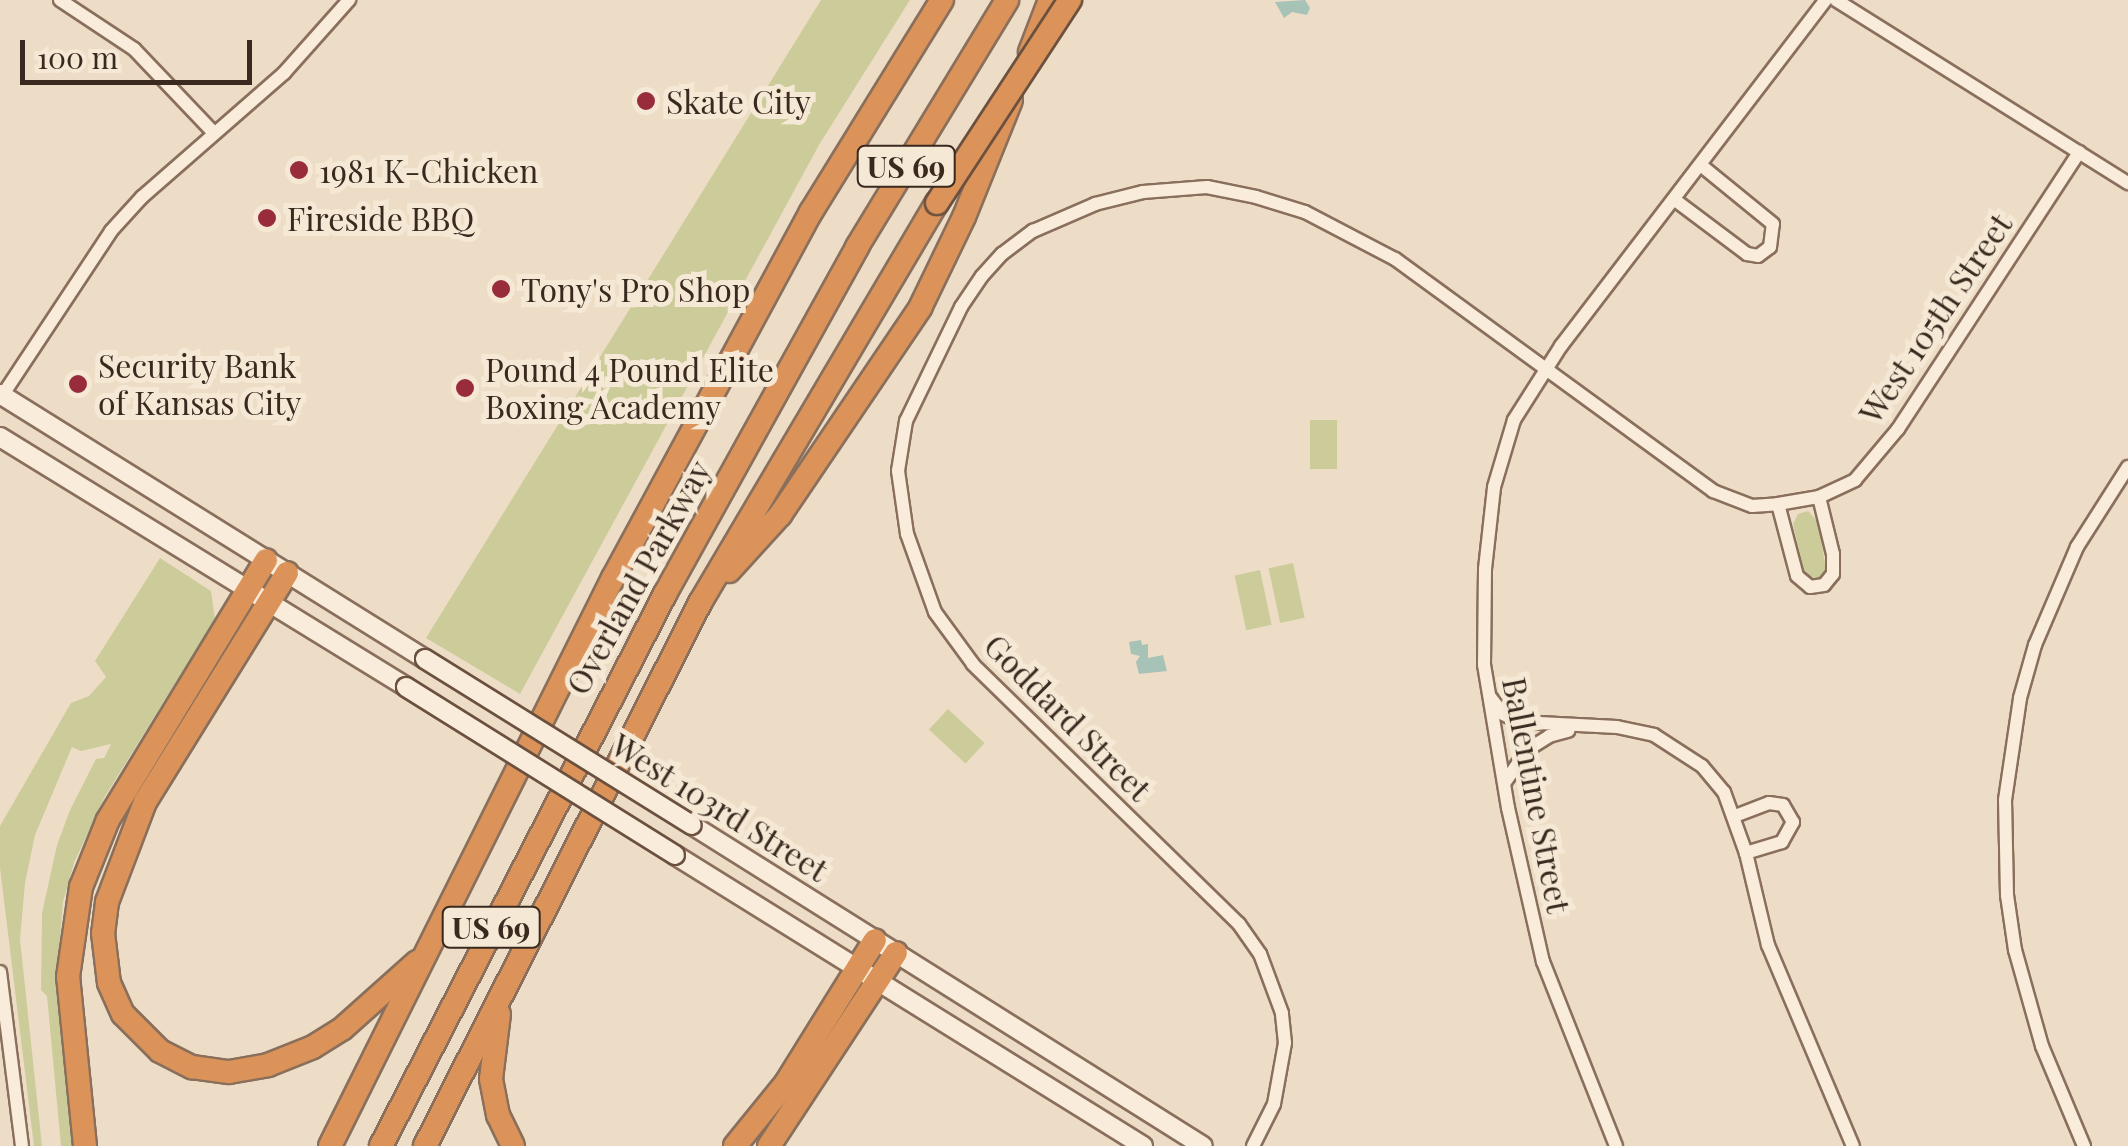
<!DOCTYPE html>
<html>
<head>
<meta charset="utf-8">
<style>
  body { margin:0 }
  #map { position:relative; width:2128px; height:1146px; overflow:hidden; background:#eeddc6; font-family:"Playfair Display",serif }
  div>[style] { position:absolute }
  .green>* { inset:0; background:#cccc9a; transform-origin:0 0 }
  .water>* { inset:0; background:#a7c2b7 }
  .roads { filter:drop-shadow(2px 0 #896f5c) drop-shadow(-2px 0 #896f5c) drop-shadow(0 2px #896f5c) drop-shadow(0 -2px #896f5c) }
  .minor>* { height:12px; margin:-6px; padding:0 6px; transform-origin:6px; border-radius:6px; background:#f9ecda }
  .secondary>* { height:18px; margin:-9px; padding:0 9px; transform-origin:9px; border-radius:9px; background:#f9ecda }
  .motorway>* { height:22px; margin:-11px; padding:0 11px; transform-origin:11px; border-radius:11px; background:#db9359 }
  .bridges { filter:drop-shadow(2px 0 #6b503f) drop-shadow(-2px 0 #6b503f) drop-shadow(0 2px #6b503f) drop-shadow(0 -2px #6b503f) }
  .secondary-bridge>* { height:18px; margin:-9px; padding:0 9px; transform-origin:9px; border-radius:9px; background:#f9ecda }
  .motorway-bridge>* { height:22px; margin:-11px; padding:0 11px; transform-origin:11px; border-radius:11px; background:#db9359 }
  .dots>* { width:28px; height:28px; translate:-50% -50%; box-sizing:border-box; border:5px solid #f5e9d6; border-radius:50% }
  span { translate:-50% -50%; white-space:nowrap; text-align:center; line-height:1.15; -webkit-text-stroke:10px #f5e9d6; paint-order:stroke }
  .shield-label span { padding:2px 8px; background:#f5e9d6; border:2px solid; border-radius:8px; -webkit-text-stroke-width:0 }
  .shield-label { font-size:30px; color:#3a291f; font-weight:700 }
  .poi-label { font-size:32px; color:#3a291f }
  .left { translate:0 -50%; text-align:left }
  .street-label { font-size:32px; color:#3a291f }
  .scale { position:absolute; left:20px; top:40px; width:232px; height:45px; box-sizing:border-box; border:5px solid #3a291f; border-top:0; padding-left:12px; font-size:30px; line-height:35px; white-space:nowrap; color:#3a291f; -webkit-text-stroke:8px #f5e9d6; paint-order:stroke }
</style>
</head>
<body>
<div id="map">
  <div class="green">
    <div style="clip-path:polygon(821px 0,910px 0,819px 145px,520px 694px,426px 638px)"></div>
    <div style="left:1310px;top:420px;width:27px;height:49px"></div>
    <div style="clip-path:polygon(1808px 511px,1818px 522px,1826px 569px,1819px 579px,1805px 575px,1793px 524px,1798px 514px)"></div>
    <div style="clip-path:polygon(160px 558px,211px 591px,215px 619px,104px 798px,74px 863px,63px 902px,56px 985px,73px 1146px,61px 1146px,47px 996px,41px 990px,42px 913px,57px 845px,70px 810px,96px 759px,104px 758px,111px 744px,81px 751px,72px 747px,35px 835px,25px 883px,20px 939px,42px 1146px,34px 1146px,0 868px,0 826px,71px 703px,89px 696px,106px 677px,95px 661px)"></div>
    <div style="left:1293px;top:563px;width:56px;height:25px;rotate:78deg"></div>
    <div style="left:1260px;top:570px;width:56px;height:26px;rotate:78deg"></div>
    <div style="left:948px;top:709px;width:50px;height:28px;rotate:43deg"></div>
  </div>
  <div class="water">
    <div style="clip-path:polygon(1305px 0,1310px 8px,1307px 15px,1292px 12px,1284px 18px,1275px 2px)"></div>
    <div style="clip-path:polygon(1141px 640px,1142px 645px,1148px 644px,1148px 658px,1163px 655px,1167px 671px,1139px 674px,1136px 662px,1140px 656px,1131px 654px,1129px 642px)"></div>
  </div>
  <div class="roads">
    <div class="minor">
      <div style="left:60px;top:0;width:89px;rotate:33.5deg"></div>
      <div style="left:134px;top:49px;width:116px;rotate:46.4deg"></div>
      <div style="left:1836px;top:0;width:345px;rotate:32.1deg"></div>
      <div style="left:1675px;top:200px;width:90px;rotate:36.9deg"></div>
      <div style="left:1747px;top:254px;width:11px;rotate:10deg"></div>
      <div style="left:1758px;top:256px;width:15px;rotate:-37deg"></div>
      <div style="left:1770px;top:247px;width:23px;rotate:-83deg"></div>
      <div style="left:1773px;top:224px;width:92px;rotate:-140.8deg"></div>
      <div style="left:0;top:399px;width:201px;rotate:-56.5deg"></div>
      <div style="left:111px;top:231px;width:46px;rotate:-47.6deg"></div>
      <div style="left:142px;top:197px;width:189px;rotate:-41.1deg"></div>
      <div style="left:284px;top:73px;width:98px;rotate:-48.3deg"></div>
      <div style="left:1778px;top:504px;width:74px;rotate:75.2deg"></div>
      <div style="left:1797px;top:576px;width:17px;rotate:40deg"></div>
      <div style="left:1810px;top:587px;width:14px;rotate:-8deg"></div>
      <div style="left:1824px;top:585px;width:14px;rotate:-51deg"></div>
      <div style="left:1833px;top:574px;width:20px;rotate:-90deg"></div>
      <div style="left:1833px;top:554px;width:59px;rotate:-103.8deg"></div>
      <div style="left:1491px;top:698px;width:20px;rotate:53deg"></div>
      <div style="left:1503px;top:714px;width:19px;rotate:25deg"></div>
      <div style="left:1520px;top:722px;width:97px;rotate:3deg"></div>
      <div style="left:1617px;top:727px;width:38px;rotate:12deg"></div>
      <div style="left:1654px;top:735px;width:57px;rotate:32.9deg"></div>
      <div style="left:1702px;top:766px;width:34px;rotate:50deg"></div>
      <div style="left:1724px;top:792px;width:65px;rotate:70.2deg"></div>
      <div style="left:1746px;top:853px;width:95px;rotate:76.6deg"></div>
      <div style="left:1768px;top:945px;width:218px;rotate:67.1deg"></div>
      <div style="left:1505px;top:782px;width:39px;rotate:-55deg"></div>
      <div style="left:1527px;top:750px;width:26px;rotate:-32deg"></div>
      <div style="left:1549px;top:736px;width:20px;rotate:-15deg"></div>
      <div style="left:1735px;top:816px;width:36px;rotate:-21deg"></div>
      <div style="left:1769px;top:803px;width:14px;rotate:8deg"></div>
      <div style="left:1783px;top:805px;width:20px;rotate:60deg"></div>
      <div style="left:1793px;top:822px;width:23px;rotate:119deg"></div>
      <div style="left:1782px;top:842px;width:38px;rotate:163deg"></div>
      <div style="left:0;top:972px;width:175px;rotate:82.8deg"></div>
      <div style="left:1253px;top:1146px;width:47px;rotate:-63.4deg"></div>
      <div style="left:1274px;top:1104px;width:62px;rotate:-79.8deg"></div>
      <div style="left:1285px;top:1043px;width:30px;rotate:-96deg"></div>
      <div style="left:1282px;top:1013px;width:63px;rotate:-110.4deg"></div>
      <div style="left:1260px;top:954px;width:37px;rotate:-125deg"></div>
      <div style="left:1239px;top:924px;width:372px;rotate:-135.7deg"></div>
      <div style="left:973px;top:664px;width:64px;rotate:-126.2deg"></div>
      <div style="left:935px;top:612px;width:83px;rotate:-109.7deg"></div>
      <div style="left:907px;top:534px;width:64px;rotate:-98.1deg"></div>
      <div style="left:898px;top:471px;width:51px;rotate:-80.9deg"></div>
      <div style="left:906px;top:421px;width:127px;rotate:-64.2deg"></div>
      <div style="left:961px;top:307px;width:37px;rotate:-56deg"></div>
      <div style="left:982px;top:276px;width:30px;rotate:-48deg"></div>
      <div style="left:1002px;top:254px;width:39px;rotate:-37deg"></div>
      <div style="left:1033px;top:231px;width:68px;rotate:-23.5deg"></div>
      <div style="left:1095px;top:204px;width:49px;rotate:-14deg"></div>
      <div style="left:1143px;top:192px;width:64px;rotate:-4.5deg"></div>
      <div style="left:1207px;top:187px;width:50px;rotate:11.5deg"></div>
      <div style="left:1256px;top:197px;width:51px;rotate:17deg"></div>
      <div style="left:1305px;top:212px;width:102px;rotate:27.6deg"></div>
      <div style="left:1395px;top:259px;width:394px;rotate:36.1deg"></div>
      <div style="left:1713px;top:491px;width:42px;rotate:21deg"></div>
      <div style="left:1752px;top:506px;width:26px;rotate:-4deg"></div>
      <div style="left:1778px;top:504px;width:42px;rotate:-9.7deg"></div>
      <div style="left:1819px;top:497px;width:40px;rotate:-25deg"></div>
      <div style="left:1855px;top:480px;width:67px;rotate:-49.9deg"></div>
      <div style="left:1898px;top:429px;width:331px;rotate:-56.8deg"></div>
      <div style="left:1616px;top:1146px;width:198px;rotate:-111.6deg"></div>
      <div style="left:1543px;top:962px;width:158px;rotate:-102.8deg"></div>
      <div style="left:1508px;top:808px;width:145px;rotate:-99.5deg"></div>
      <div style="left:1484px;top:665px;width:96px;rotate:-89.4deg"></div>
      <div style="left:1485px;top:569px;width:82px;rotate:-83.7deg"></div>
      <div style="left:1494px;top:487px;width:70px;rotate:-73.4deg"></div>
      <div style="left:1514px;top:420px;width:88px;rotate:-57.6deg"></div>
      <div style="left:1561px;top:346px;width:436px;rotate:-52.6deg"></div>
      <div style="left:2084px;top:1146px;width:108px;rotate:-112.8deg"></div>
      <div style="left:2042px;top:1046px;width:100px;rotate:-105.7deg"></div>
      <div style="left:2015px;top:950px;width:56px;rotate:-98.3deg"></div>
      <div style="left:2007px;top:895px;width:95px;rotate:-91.2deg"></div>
      <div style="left:2005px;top:800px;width:103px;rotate:-81.6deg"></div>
      <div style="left:2020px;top:698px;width:55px;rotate:-74.2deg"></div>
      <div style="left:2035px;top:645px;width:107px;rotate:-66.8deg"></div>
      <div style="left:2077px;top:547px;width:95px;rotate:-57.5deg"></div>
    </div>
    <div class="secondary">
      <div style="left:0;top:394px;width:501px;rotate:31.94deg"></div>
      <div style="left:0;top:437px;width:477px;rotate:31.6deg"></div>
      <div style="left:692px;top:825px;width:603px;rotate:32.14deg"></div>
      <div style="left:675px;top:855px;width:551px;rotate:31.87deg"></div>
    </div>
    <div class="motorway">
      <div style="left:1030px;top:52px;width:56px;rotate:-69deg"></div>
      <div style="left:729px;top:571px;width:76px;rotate:-47.7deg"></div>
      <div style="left:780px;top:515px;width:250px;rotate:-55.9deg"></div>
      <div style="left:920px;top:308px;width:101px;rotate:-64.2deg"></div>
      <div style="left:964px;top:217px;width:126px;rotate:-68.1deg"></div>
      <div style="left:287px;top:573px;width:269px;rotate:121.8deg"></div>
      <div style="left:145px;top:802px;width:107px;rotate:110.8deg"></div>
      <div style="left:107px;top:902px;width:31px;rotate:97deg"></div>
      <div style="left:103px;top:933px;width:50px;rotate:83.2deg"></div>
      <div style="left:109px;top:983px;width:34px;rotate:66deg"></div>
      <div style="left:123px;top:1014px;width:52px;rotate:45deg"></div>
      <div style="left:160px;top:1051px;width:36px;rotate:27deg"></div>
      <div style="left:192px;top:1067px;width:37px;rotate:8deg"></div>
      <div style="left:229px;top:1072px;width:40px;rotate:-10deg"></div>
      <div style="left:268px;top:1065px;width:48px;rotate:-21.8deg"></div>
      <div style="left:313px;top:1047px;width:34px;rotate:-32deg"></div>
      <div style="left:342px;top:1029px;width:101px;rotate:-41.8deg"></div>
      <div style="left:499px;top:1014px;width:65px;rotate:97deg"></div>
      <div style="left:491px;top:1079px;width:37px;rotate:79deg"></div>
      <div style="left:498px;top:1115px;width:34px;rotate:64deg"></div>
      <div style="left:85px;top:1146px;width:170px;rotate:-95.7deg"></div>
      <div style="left:68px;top:977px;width:91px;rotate:-81.8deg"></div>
      <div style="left:81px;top:887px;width:72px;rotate:-68.1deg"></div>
      <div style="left:108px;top:820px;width:304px;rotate:-58.7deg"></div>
      <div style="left:330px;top:1146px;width:635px;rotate:-63.52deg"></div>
      <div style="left:613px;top:578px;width:416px;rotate:-61.6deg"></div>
      <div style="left:811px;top:212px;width:249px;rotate:-58.3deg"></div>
      <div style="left:381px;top:1146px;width:621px;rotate:-62.77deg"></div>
      <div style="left:665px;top:594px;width:397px;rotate:-61deg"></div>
      <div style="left:857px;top:247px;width:289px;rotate:-58.7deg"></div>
      <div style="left:425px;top:1146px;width:609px;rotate:-63.14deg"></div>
      <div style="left:700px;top:603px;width:465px;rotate:-59.4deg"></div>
      <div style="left:735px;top:1146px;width:81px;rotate:-51deg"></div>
      <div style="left:786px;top:1083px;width:168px;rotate:-58.1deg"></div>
      <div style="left:769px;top:1146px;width:231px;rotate:-56.7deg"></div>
    </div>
  </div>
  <div class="bridges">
    <div class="secondary-bridge">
      <div style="left:425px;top:659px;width:314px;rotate:31.9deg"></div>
      <div style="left:406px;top:687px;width:317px;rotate:32deg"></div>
    </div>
    <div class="motorway-bridge">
      <div style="left:937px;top:203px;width:243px;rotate:-56.8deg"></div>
    </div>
  </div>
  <div class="dots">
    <div style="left:646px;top:101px;background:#982c3a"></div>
    <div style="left:299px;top:170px;background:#982c3a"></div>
    <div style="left:267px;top:218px;background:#982c3a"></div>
    <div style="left:501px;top:289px;background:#982c3a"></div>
    <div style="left:78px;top:384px;background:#982c3a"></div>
    <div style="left:465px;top:388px;background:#982c3a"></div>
  </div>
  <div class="shield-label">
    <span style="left:906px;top:166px">US 69</span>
    <span style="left:491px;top:927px">US 69</span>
  </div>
  <div class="poi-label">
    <span class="left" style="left:666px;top:101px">Skate City</span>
    <span class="left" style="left:319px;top:170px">1981 K-Chicken</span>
    <span class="left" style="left:287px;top:218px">Fireside BBQ</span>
    <span class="left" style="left:521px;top:289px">Tony's Pro Shop</span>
    <span class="left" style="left:98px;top:384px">Security Bank<br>of Kansas City</span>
    <span class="left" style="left:485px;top:388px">Pound 4 Pound Elite<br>Boxing Academy</span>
  </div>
  <div class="street-label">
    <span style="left:1935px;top:318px;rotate:-56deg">West 105th Street</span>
    <span style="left:638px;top:577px;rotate:-61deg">Overland Parkway</span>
    <span style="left:1068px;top:717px;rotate:45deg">Goddard Street</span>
    <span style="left:1537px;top:795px;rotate:79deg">Ballentine Street</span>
    <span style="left:720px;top:807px;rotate:32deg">West 103rd Street</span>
  </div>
  <div class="scale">100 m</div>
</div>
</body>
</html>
